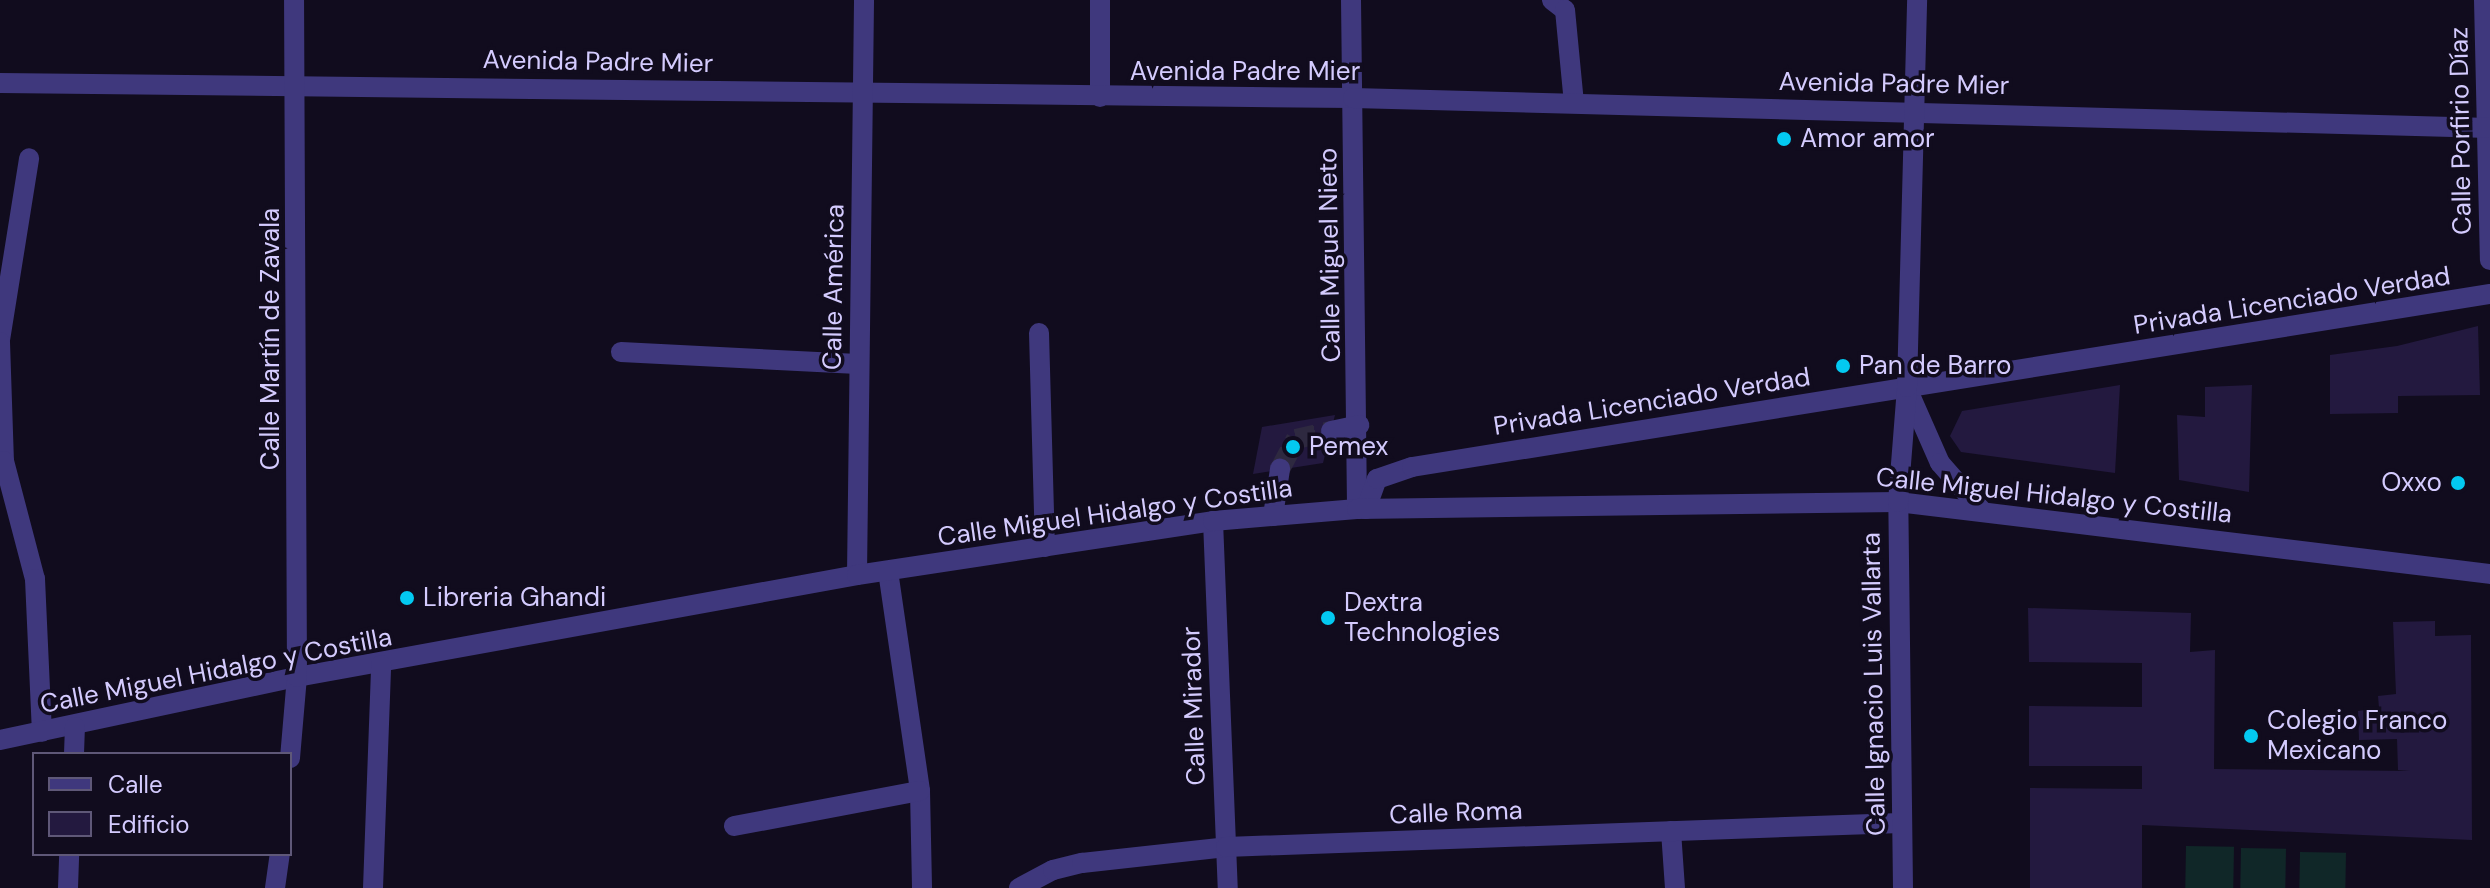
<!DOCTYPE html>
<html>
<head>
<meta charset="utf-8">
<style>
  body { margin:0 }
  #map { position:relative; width:2490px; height:888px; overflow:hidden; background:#110c1e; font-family:"DM Sans",sans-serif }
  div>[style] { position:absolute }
  .green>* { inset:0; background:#102728; transform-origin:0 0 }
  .building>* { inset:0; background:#23193f }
  .minor-tunnel>* { height:20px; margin-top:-10px; transform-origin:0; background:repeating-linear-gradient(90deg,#2e2940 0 20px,transparent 0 30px) }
  .minor>* { height:20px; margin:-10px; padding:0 10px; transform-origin:10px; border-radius:10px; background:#3f387d }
  .dots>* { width:22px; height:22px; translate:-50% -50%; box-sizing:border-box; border:4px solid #110c1e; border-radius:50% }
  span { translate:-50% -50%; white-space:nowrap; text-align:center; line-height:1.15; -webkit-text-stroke:7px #110c1e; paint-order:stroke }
  .street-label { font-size:26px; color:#d4cbfe }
  .poi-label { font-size:26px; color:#d4cbfe }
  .left { translate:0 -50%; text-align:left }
  .right { translate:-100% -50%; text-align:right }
  .legend { position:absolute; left:32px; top:752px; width:260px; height:104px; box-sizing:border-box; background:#110c1e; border:2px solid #5f5878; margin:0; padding:10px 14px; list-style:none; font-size:24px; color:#d4cbfe }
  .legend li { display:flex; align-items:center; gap:16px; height:40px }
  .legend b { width:40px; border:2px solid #5f5878 }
</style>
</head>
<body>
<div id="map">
  <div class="green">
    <div style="left:2186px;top:846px;width:48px;height:42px;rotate:1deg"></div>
    <div style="left:2241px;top:848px;width:45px;height:40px;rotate:1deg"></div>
    <div style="left:2300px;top:852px;width:46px;height:36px;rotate:1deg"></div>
  </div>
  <div class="building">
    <div style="clip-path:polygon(2478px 326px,2480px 395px,2398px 396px,2398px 413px,2330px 414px,2330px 355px,2397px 346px)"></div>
    <div style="clip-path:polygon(2120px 385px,2115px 473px,1961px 452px,1950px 436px,1962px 411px)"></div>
    <div style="clip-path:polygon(2252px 385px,2249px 492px,2179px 480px,2177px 415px,2205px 417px,2205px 387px)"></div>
    <div style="clip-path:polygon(1335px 415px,1323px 463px,1253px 474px,1262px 427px)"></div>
    <div style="clip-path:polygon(2028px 608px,2191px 613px,2190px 652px,2215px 650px,2214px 769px,2410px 771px,2398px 770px,2397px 739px,2359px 740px,2358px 711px,2379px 708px,2378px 696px,2396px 694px,2393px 622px,2435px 621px,2435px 636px,2471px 635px,2472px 840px,2142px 825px,2142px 888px,2030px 888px,2030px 788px,2142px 789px,2142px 766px,2029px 766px,2029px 706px,2142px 707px,2142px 663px,2029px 662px)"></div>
  </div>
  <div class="minor-tunnel">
    <div style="left:1280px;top:469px;width:34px;rotate:-62deg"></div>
    <div style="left:1296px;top:439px;width:36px;rotate:-13deg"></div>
  </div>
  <div class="minor">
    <div style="left:1100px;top:0;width:97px;rotate:90deg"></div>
    <div style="left:1351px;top:0;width:509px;rotate:89.32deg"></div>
    <div style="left:1552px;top:0;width:16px;rotate:38deg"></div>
    <div style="left:1565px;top:10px;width:93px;rotate:84.5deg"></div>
    <div style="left:2484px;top:0;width:260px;rotate:88.7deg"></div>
    <div style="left:0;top:83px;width:1353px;rotate:0.64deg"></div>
    <div style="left:1353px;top:98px;width:1137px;rotate:1.51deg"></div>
    <div style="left:1039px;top:333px;width:214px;rotate:88.4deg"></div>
    <div style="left:0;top:340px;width:184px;rotate:-80.9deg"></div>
    <div style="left:0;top:342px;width:119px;rotate:88.1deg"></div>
    <div style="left:4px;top:461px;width:122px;rotate:75.3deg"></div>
    <div style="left:35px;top:579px;width:153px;rotate:87.4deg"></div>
    <div style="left:621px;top:352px;width:237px;rotate:2.9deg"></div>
    <div style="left:1910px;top:395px;width:74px;rotate:66.2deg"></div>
    <div style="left:1940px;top:463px;width:64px;rotate:48.8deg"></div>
    <div style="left:1331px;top:431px;width:29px;rotate:-12deg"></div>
    <div style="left:1366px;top:509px;width:32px;rotate:-70deg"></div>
    <div style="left:1377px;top:479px;width:37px;rotate:-19deg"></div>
    <div style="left:1412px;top:467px;width:1092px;rotate:-9.12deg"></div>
    <div style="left:1273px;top:516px;width:48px;rotate:-81.5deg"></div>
    <div style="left:1213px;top:521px;width:367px;rotate:87.7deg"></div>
    <div style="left:888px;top:571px;width:222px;rotate:81.7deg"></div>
    <div style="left:920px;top:791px;width:97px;rotate:88.8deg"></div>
    <div style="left:857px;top:575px;width:575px;rotate:-89.3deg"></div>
    <div style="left:0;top:740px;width:304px;rotate:-12deg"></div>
    <div style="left:297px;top:677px;width:569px;rotate:-10.32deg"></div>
    <div style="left:857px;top:575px;width:360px;rotate:-8.6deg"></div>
    <div style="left:1213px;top:521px;width:144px;rotate:-4.8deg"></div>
    <div style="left:1357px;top:509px;width:541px;rotate:-0.74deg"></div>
    <div style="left:1898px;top:502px;width:596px;rotate:6.93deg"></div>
    <div style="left:74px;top:754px;width:27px;rotate:-88deg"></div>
    <div style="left:290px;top:758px;width:81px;rotate:-85.1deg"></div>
    <div style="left:297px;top:677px;width:677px;rotate:-90.25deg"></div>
    <div style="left:734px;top:826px;width:189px;rotate:-10.7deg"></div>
    <div style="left:1671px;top:831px;width:57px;rotate:86deg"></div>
    <div style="left:68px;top:888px;width:34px;rotate:-88deg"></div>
    <div style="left:275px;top:888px;width:34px;rotate:-82deg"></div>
    <div style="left:373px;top:888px;width:223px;rotate:-87.9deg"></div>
    <div style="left:1019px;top:888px;width:38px;rotate:-28deg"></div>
    <div style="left:1053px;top:870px;width:30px;rotate:-14deg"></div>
    <div style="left:1082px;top:863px;width:145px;rotate:-6.3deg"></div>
    <div style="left:1226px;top:847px;width:675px;rotate:-2.04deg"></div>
    <div style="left:1903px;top:888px;width:386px;rotate:-90.7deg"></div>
    <div style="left:1898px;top:502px;width:115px;rotate:-85.5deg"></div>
    <div style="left:1907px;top:387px;width:387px;rotate:-88.5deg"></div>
  </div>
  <div class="dots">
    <div style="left:1784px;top:139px;background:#03c9f1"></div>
    <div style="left:1843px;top:366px;background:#03c9f1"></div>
    <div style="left:1293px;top:447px;background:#03c9f1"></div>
    <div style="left:2458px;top:483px;background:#03c9f1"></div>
    <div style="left:407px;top:598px;background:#03c9f1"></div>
    <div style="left:1328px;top:618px;background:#03c9f1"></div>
    <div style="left:2251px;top:736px;background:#03c9f1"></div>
  </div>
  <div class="street-label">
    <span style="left:598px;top:62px;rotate:1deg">Avenida Padre Mier</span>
    <span style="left:1245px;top:72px">Avenida Padre Mier</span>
    <span style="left:1894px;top:84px;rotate:1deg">Avenida Padre Mier</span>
    <span style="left:2461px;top:131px;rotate:-91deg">Calle Porfirio Díaz</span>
    <span style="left:1330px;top:255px;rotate:-91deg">Calle Miguel Nieto</span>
    <span style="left:834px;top:287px;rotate:-89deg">Calle América</span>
    <span style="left:2292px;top:301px;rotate:-9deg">Privada Licenciado Verdad</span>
    <span style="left:271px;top:339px;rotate:-90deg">Calle Martín de Zavala</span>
    <span style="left:1652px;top:402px;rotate:-9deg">Privada Licenciado Verdad</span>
    <span style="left:2054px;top:496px;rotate:6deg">Calle Miguel Hidalgo y Costilla</span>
    <span style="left:1115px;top:513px;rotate:-8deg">Calle Miguel Hidalgo y Costilla</span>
    <span style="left:216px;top:671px;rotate:-11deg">Calle Miguel Hidalgo y Costilla</span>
    <span style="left:1874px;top:684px;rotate:-91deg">Calle Ignacio Luis Vallarta</span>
    <span style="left:1194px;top:706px;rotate:-92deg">Calle Mirador</span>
    <span style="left:1456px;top:813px;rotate:-2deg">Calle Roma</span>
  </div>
  <div class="poi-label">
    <span class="left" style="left:1800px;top:139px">Amor amor</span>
    <span class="left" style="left:1859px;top:366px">Pan de Barro</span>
    <span class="left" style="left:1309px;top:447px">Pemex</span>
    <span class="right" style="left:2442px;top:483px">Oxxo</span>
    <span class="left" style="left:423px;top:598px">Libreria Ghandi</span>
    <span class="left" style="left:1344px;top:618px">Dextra<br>Technologies</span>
    <span class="left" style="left:2267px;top:736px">Colegio Franco<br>Mexicano</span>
  </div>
  <ul class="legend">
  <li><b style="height:10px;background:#3f387d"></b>Calle</li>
  <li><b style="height:22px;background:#23193f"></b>Edificio</li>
  </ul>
</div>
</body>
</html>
